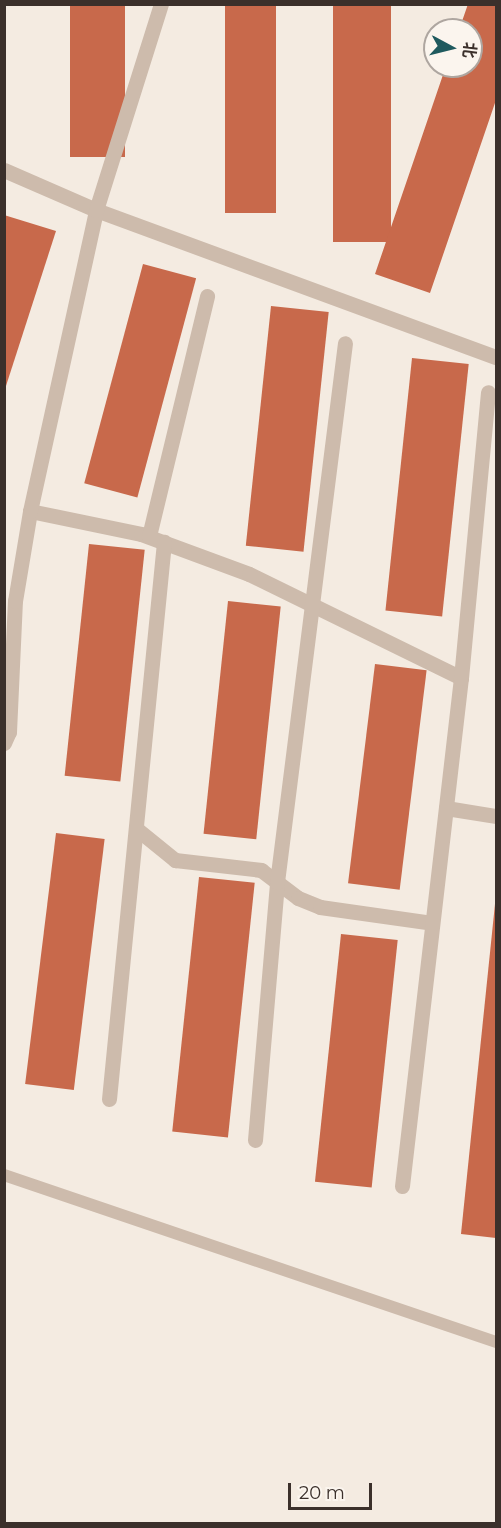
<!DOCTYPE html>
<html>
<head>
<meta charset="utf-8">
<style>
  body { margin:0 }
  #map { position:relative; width:501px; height:1528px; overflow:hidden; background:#f4ebe1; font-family:Montserrat,"Noto Sans SC",sans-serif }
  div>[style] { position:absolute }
  .building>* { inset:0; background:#c8694b; transform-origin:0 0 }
  .service>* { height:12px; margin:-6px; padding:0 6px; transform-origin:6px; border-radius:6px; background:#cdbbac }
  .minor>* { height:15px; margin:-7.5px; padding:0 7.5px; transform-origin:7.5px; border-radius:7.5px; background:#cdbbac }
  span { translate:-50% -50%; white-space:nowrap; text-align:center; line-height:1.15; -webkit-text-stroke:5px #fbf5ee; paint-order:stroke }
  .frame { position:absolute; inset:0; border:6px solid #3b302b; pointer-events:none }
  .north { position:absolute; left:423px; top:18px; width:60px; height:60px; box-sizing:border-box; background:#fbf5ee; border:2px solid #aea6a0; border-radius:50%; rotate:97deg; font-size:16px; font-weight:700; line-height:24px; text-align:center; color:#3b302b }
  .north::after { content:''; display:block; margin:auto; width:21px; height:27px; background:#1f5a5e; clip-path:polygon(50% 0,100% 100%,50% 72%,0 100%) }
  .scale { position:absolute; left:288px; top:1483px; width:84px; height:27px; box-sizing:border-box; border:3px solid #3b302b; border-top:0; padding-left:8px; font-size:18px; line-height:21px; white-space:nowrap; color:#3b302b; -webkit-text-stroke:4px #fbf5ee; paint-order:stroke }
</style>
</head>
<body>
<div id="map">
  <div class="building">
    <div style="left:70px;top:4px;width:55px;height:153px"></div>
    <div style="left:225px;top:4px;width:51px;height:209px"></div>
    <div style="left:333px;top:4px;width:58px;height:238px"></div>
    <div style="clip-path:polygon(468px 4px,496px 4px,496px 100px,430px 293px,375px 274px,446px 66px,471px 66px,471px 30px,459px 30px)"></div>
    <div style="clip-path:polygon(4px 215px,56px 231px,5px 389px,4px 389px)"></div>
    <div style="left:143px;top:264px;width:55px;height:227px;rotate:15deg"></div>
    <div style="left:271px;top:306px;width:58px;height:241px;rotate:6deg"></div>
    <div style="left:412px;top:358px;width:57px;height:254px;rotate:6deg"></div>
    <div style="left:89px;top:544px;width:56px;height:233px;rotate:6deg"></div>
    <div style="left:228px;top:601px;width:53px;height:234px;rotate:6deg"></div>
    <div style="left:375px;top:664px;width:52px;height:221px;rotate:7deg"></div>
    <div style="left:56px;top:833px;width:49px;height:253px;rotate:7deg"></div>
    <div style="left:199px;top:877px;width:56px;height:256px;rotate:6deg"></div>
    <div style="clip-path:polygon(495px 904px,496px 904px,496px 1238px,461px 1234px)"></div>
    <div style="left:341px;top:934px;width:57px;height:249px;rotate:6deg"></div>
  </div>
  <div class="service">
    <div style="left:4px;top:1175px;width:520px;rotate:18.75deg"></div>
  </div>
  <div class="minor">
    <div style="left:4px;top:170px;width:100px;rotate:23.5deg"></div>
    <div style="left:96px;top:210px;width:426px;rotate:20.2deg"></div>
    <div style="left:30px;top:511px;width:113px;rotate:11.7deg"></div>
    <div style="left:141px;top:534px;width:115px;rotate:20.3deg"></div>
    <div style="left:249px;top:574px;width:236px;rotate:26.1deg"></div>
    <div style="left:149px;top:536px;width:247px;rotate:-76.4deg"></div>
    <div style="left:4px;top:743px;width:12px;rotate:-66deg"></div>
    <div style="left:9px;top:732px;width:131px;rotate:-87.4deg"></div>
    <div style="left:15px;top:601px;width:91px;rotate:-80.5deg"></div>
    <div style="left:30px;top:511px;width:308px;rotate:-77.6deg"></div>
    <div style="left:96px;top:210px;width:216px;rotate:-72.5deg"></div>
    <div style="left:446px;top:808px;width:51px;rotate:9.1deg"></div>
    <div style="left:138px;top:830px;width:48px;rotate:39deg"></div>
    <div style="left:175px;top:860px;width:87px;rotate:6.6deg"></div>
    <div style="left:261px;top:870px;width:46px;rotate:37.1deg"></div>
    <div style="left:298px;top:898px;width:24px;rotate:22deg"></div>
    <div style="left:320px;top:907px;width:113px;rotate:8.1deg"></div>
    <div style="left:109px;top:1099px;width:560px;rotate:-84.36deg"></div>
    <div style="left:255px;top:1140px;width:259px;rotate:-85.1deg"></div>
    <div style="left:277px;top:882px;width:543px;rotate:-82.81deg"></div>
    <div style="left:402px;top:1186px;width:511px;rotate:-83.38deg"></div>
    <div style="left:461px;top:678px;width:287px;rotate:-84.6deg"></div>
  </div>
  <div class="frame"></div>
  <div class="north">北</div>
  <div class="scale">20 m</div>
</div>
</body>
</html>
